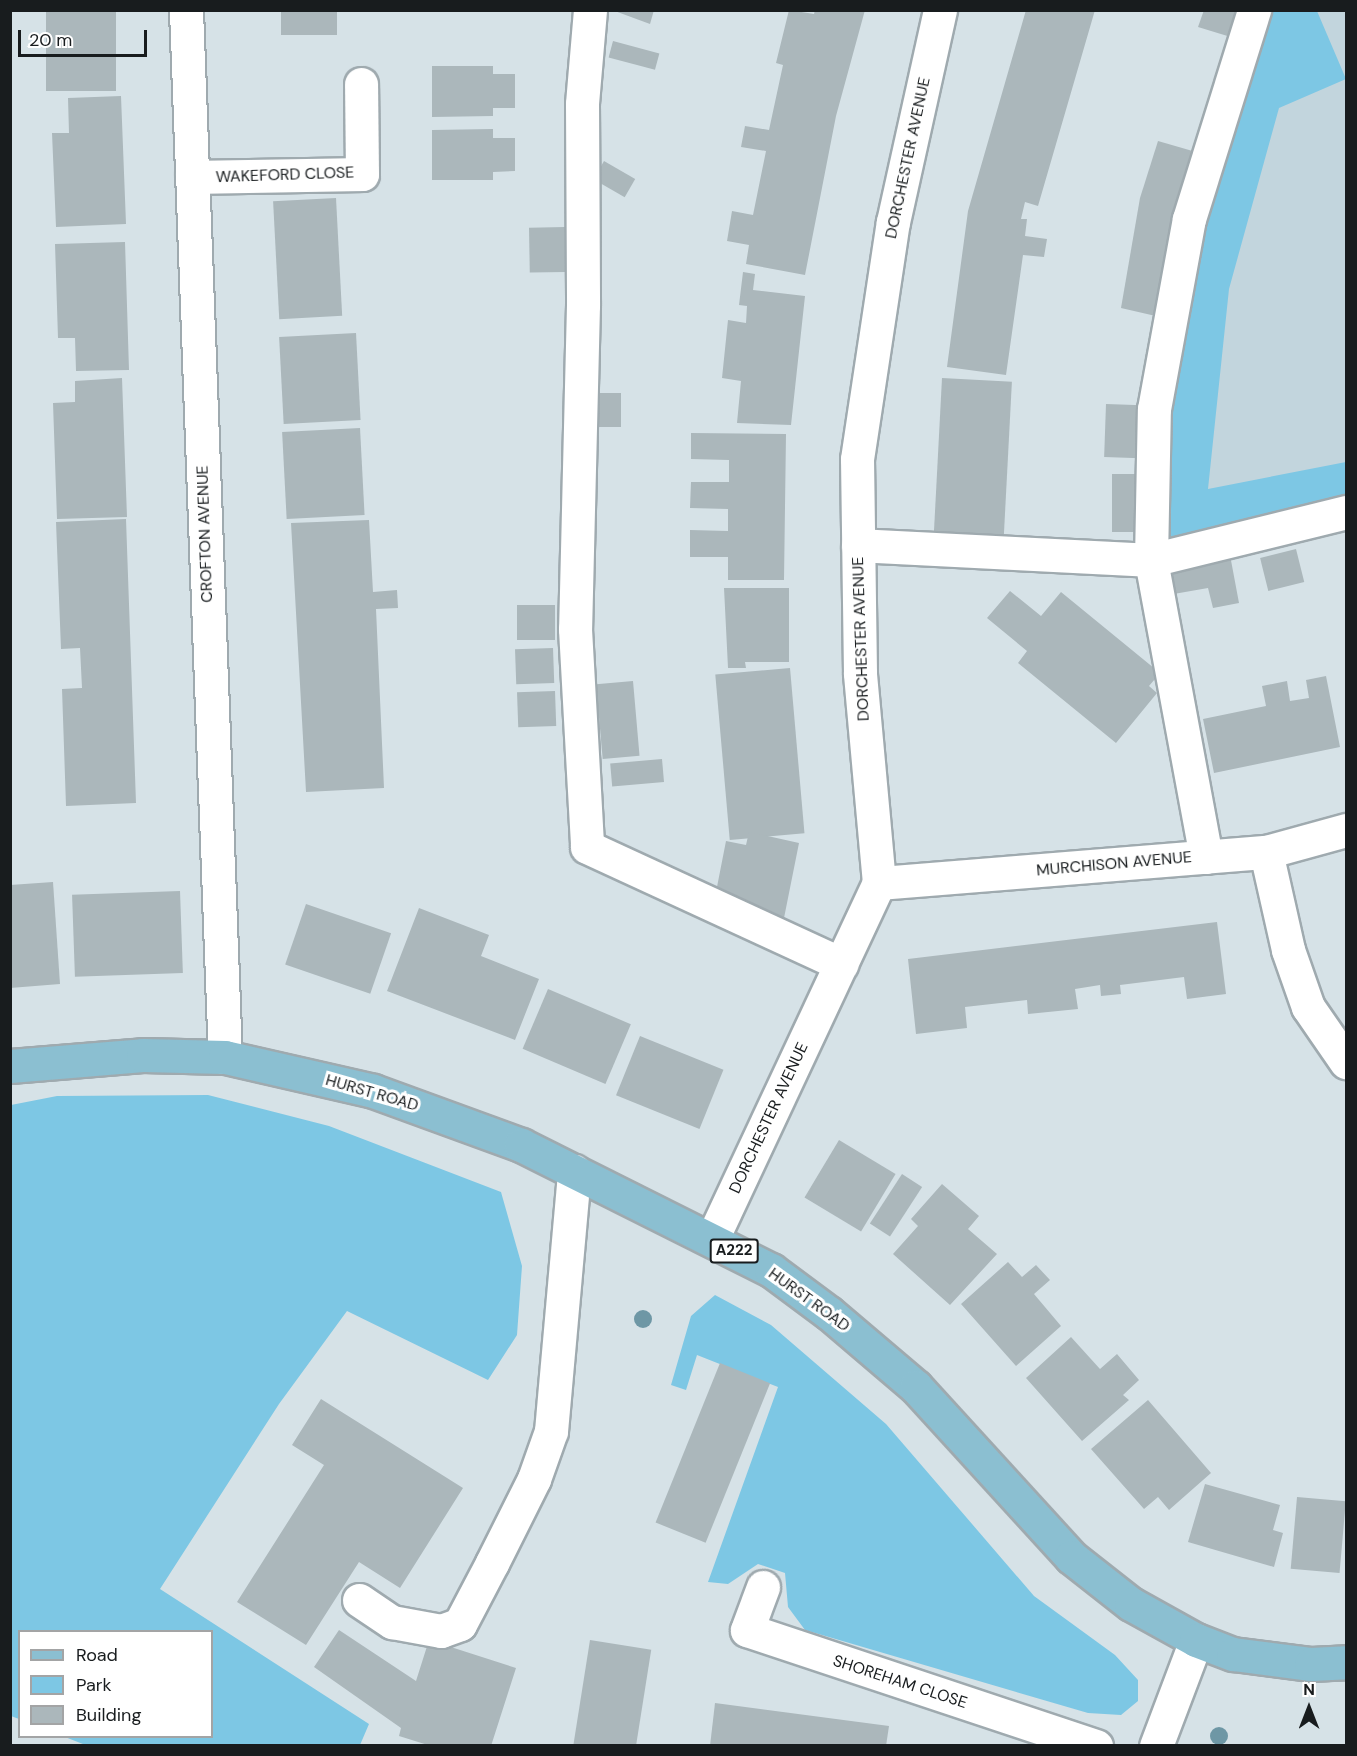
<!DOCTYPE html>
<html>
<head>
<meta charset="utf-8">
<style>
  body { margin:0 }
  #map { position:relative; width:1357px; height:1756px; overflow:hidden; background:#d6e2e7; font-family:"DM Sans",sans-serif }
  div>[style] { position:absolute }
  .built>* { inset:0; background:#c2d5dd }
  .green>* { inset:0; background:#7dc7e4 }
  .building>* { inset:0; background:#abb7bb; transform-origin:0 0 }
  .roads { filter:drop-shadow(2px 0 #9faaaf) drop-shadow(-2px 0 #9faaaf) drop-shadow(0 2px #9faaaf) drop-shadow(0 -2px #9faaaf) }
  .minor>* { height:33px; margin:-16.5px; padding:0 16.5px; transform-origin:16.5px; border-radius:16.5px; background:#fff }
  .major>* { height:33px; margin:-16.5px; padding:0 16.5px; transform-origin:16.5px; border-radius:16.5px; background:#8bbfd1 }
  .trees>* { width:18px; height:18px; margin:-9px; border-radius:50%; background:#6e97a5 }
  span { translate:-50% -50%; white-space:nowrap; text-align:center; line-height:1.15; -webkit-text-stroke:6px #fff; paint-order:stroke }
  .shield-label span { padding:2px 4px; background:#fff; border:2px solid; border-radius:4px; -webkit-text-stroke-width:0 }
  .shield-label { font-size:15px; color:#181c1e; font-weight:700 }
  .street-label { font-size:16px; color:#181c1e }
  .frame { position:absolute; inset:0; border:12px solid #181c1e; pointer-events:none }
  .legend { position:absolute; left:18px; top:1630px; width:195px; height:108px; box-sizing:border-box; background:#fff; border:2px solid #a3a4a5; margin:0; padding:8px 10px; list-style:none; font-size:18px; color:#181c1e }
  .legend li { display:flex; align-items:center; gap:12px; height:30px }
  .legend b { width:30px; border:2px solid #a3a4a5 }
  .north { position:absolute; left:1279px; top:1678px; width:60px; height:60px; -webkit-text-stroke:4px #fff; paint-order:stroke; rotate:0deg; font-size:16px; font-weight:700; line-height:24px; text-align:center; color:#181c1e }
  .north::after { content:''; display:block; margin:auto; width:21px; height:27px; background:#181c1e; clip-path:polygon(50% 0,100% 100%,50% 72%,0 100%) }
  .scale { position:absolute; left:18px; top:30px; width:129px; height:27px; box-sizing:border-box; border:3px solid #181c1e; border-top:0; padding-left:8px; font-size:18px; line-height:21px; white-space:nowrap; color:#181c1e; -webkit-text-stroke:4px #fff; paint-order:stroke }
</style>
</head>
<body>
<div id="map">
  <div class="built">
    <div style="clip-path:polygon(1263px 11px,1346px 11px,1346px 501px,1157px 549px)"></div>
  </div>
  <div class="green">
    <div style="clip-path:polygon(1263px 11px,1317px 11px,1346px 79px,1279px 108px,1229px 289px,1208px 489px,1346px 462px,1346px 501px,1157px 549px,1159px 440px,1190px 249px)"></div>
    <div style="clip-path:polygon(208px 1095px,329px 1126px,501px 1192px,522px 1266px,517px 1335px,488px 1380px,347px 1311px,279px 1404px,160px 1589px,369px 1724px,360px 1745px,88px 1746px,65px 1737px,212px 1736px,212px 1632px,20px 1632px,19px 1719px,11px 1716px,11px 1105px,57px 1096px)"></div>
    <div style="clip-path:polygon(715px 1295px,771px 1325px,886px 1424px,1034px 1596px,1115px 1655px,1138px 1680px,1138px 1701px,1121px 1715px,1088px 1713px,805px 1630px,788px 1607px,785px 1573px,758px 1564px,728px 1584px,708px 1582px,778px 1387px,697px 1355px,686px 1390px,671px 1385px,691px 1316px)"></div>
  </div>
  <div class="building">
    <div style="left:46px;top:10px;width:70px;height:81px"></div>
    <div style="left:281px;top:10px;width:56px;height:25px"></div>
    <div style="clip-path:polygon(612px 10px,654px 10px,650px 24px)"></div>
    <div style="clip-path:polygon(789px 10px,814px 14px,815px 10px,865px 10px,836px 116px,805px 275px,746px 264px,749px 245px,727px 241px,732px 211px,753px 215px,766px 151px,741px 147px,745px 126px,769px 130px,783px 65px,776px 63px)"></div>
    <div style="clip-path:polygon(1026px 10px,1095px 10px,1038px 206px,1025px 202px,1021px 219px,1027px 219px,1025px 236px,1047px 239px,1044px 257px,1023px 255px,1006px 375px,947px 367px,968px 211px)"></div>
    <div style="clip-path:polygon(1204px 10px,1243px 10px,1234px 38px,1198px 27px)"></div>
    <div style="left:613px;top:41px;width:48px;height:17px;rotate:15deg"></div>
    <div style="clip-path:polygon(432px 66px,493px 66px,493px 74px,515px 74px,515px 108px,493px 108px,493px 116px,432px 117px)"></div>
    <div style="clip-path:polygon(121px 96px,126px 224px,56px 227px,52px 133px,69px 133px,68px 98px)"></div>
    <div style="clip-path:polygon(493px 129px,493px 138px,515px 138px,515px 171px,493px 172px,493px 180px,432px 180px,432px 130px)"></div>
    <div style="clip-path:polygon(1158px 141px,1196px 152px,1160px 317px,1121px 308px,1140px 198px)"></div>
    <div style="left:604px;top:161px;width:36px;height:21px;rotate:30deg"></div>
    <div style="left:336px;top:198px;width:118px;height:63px;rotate:87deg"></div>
    <div style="left:565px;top:227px;width:45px;height:36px;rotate:89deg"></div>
    <div style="clip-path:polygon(125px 242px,129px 370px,76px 371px,75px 338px,58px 338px,55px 244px)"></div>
    <div style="clip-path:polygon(743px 272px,755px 274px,753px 290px,805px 296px,791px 425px,737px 423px,741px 381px,722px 378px,728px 320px,746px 323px,747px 306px,739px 305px)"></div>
    <div style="left:356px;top:333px;width:87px;height:77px;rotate:87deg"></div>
    <div style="clip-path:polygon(122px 378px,127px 517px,57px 519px,53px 403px,75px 402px,75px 381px)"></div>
    <div style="left:942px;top:378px;width:70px;height:162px;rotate:3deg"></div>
    <div style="left:591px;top:393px;width:30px;height:34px"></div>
    <div style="left:1106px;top:404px;width:36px;height:53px;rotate:2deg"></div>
    <div style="left:360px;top:428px;width:87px;height:78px;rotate:87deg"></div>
    <div style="clip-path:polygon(691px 433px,786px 434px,784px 580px,728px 580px,728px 557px,690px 557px,690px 530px,728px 531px,728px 509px,690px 508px,691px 482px,729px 482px,729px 460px,691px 459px)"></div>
    <div style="left:1112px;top:474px;width:31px;height:58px"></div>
    <div style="clip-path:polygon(126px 519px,136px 803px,66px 806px,62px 689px,82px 688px,80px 648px,61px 649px,56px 522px)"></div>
    <div style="clip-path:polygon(369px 520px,373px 592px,397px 590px,398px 608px,376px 609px,384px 788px,306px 792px,291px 523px)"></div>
    <div style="left:1296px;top:549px;width:34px;height:37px;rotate:76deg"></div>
    <div style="clip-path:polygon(1230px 555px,1239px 603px,1213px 608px,1208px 588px,1168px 595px,1173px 565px)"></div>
    <div style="clip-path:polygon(724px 588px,789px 588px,789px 662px,745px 662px,746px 668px,728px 668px)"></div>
    <div style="clip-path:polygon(1010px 591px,1041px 616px,1061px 592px,1160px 673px,1149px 686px,1157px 693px,1116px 743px,1018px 663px,1027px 651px,987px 618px)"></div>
    <div style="left:555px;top:605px;width:35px;height:38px;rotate:90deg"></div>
    <div style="left:553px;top:648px;width:35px;height:38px;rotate:88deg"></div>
    <div style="left:790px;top:668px;width:166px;height:75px;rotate:85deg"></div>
    <div style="clip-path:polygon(1326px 676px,1340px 747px,1214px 773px,1203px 719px,1266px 706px,1262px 686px,1287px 681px,1290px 701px,1309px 698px,1306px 680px)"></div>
    <div style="left:633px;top:681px;width:75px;height:37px;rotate:85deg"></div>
    <div style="left:555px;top:691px;width:35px;height:38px;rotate:88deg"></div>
    <div style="left:662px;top:759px;width:23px;height:52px;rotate:85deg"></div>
    <div style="clip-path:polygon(749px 832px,799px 843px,784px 918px,733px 908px,736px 896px,716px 892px,726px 841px,746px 845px)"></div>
    <div style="clip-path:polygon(53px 882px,60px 984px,10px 988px,10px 885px)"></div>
    <div style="left:180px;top:891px;width:82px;height:108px;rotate:88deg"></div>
    <div style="left:306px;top:904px;width:90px;height:64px;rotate:19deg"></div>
    <div style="clip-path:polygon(419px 908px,489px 935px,481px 956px,539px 979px,515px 1040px,387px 991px)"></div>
    <div style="clip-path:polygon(1217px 922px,1226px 994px,1187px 999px,1184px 977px,1120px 985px,1121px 994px,1101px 996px,1100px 985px,1075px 989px,1078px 1009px,1028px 1014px,1027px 1000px,965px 1007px,967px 1028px,916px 1034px,908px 959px)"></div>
    <div style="left:548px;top:989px;width:90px;height:65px;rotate:23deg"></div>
    <div style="left:640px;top:1036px;width:90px;height:64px;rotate:22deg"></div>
    <div style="left:839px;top:1140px;width:66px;height:67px;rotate:31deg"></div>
    <div style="left:902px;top:1174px;width:24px;height:59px;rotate:33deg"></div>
    <div style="clip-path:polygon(942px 1184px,979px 1216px,968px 1229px,997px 1254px,950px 1305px,893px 1254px,918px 1226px,911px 1219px)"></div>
    <div style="clip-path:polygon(1008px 1262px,1022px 1277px,1036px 1265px,1050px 1280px,1034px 1294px,1061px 1326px,1016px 1366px,961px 1304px)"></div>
    <div style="clip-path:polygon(1071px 1337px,1100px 1369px,1117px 1354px,1139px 1380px,1123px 1395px,1129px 1400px,1082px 1441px,1026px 1378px)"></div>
    <div style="left:720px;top:1363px;width:54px;height:172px;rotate:22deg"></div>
    <div style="clip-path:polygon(321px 1399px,463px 1488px,400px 1588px,359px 1562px,306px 1645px,237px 1602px,324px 1465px,292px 1445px)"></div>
    <div style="clip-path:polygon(1148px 1400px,1211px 1473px,1169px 1510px,1158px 1497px,1144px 1509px,1091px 1449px)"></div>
    <div style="clip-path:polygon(1205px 1484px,1280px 1505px,1273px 1530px,1283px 1533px,1274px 1567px,1188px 1542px)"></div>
    <div style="left:1297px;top:1497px;width:49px;height:72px;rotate:5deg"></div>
    <div style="clip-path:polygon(339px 1630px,416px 1681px,429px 1640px,516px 1668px,491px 1746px,431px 1746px,399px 1736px,401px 1728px,314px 1667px)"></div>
    <div style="left:590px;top:1640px;width:62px;height:108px;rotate:9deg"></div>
    <div style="clip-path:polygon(715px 1703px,889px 1726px,886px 1746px,710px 1746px)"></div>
  </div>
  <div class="roads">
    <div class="minor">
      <div style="left:186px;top:10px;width:1048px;rotate:87.87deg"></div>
      <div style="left:590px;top:10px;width:94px;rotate:94.9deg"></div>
      <div style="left:582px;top:104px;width:201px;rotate:89.7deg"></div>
      <div style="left:583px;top:305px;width:324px;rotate:91.4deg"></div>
      <div style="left:575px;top:629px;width:218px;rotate:86.8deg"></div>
      <div style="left:587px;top:847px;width:280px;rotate:24.7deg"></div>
      <div style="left:192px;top:177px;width:170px;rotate:-1deg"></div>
      <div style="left:362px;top:174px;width:90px;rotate:-90.6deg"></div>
      <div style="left:858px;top:545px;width:293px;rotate:2.9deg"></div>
      <div style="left:1151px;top:560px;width:151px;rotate:-88.9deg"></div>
      <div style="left:1154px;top:409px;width:193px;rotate:-79.6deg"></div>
      <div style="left:1189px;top:219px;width:219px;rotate:-72.7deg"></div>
      <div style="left:1266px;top:852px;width:100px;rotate:77.3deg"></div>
      <div style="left:1288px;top:950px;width:60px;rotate:70.7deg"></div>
      <div style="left:1308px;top:1007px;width:67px;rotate:55.4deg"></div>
      <div style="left:1206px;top:857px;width:302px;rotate:-100.5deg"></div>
      <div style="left:1151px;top:560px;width:201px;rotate:-13.8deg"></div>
      <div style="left:879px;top:883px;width:388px;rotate:-4.6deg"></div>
      <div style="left:1266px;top:852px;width:83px;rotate:-15.4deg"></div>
      <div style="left:712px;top:1239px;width:393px;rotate:-64.9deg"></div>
      <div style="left:879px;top:883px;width:211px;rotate:-95.2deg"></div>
      <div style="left:860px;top:673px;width:214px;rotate:-90.8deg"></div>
      <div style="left:857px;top:459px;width:240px;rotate:-81.4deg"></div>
      <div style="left:893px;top:222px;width:217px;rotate:-77.5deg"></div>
      <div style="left:763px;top:1587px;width:46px;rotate:110.4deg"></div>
      <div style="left:747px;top:1630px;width:368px;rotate:18.4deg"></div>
      <div style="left:359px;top:1600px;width:40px;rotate:34deg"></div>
      <div style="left:392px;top:1622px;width:50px;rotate:10.4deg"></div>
      <div style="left:441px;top:1631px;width:20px;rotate:-20deg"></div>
      <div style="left:460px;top:1624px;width:69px;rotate:-62.3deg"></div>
      <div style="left:492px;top:1563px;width:94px;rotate:-63.4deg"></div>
      <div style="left:534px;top:1479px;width:51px;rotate:-70.5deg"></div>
      <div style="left:551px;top:1431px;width:261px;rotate:-84.9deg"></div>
      <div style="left:1156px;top:1746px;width:113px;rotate:-69.3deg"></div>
    </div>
    <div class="major">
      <div style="left:10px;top:1066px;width:133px;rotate:-4.7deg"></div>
      <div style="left:143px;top:1055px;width:82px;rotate:1.4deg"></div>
      <div style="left:225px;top:1057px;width:152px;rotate:12.9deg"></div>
      <div style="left:373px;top:1091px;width:158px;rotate:20deg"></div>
      <div style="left:521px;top:1145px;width:280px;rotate:26.6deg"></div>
      <div style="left:771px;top:1270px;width:72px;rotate:36.6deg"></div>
      <div style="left:829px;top:1313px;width:114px;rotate:40.4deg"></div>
      <div style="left:916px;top:1387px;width:230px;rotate:47.6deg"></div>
      <div style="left:1071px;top:1557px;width:76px;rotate:38.1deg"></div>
      <div style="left:1131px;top:1604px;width:74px;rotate:29deg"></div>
      <div style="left:1196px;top:1640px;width:40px;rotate:21deg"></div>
      <div style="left:1233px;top:1654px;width:79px;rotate:7.3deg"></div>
      <div style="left:1311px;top:1664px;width:35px;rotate:-3deg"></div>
    </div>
  </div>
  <div class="trees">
    <div style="left:643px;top:1319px"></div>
    <div style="left:1219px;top:1736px"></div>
  </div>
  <div class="shield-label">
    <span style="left:734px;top:1251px">A222</span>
  </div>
  <div class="street-label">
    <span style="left:908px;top:158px;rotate:-78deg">DORCHESTER AVENUE</span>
    <span style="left:285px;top:175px;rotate:-2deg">WAKEFORD CLOSE</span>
    <span style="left:205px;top:534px;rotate:-92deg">CROFTON AVENUE</span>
    <span style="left:861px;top:639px;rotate:-92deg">DORCHESTER AVENUE</span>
    <span style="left:1114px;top:864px;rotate:-5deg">MURCHISON AVENUE</span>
    <span style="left:372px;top:1093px;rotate:16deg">HURST ROAD</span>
    <span style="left:769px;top:1118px;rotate:-65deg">DORCHESTER AVENUE</span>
    <span style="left:809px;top:1300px;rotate:36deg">HURST ROAD</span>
    <span style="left:900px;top:1682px;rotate:18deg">SHOREHAM CLOSE</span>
  </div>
  <div class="frame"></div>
  <ul class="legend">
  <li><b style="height:8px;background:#8bbfd1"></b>Road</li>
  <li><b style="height:16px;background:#7dc7e4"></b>Park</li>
  <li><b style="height:16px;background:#abb7bb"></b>Building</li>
  </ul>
  <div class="north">N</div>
  <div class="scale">20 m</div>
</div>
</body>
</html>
